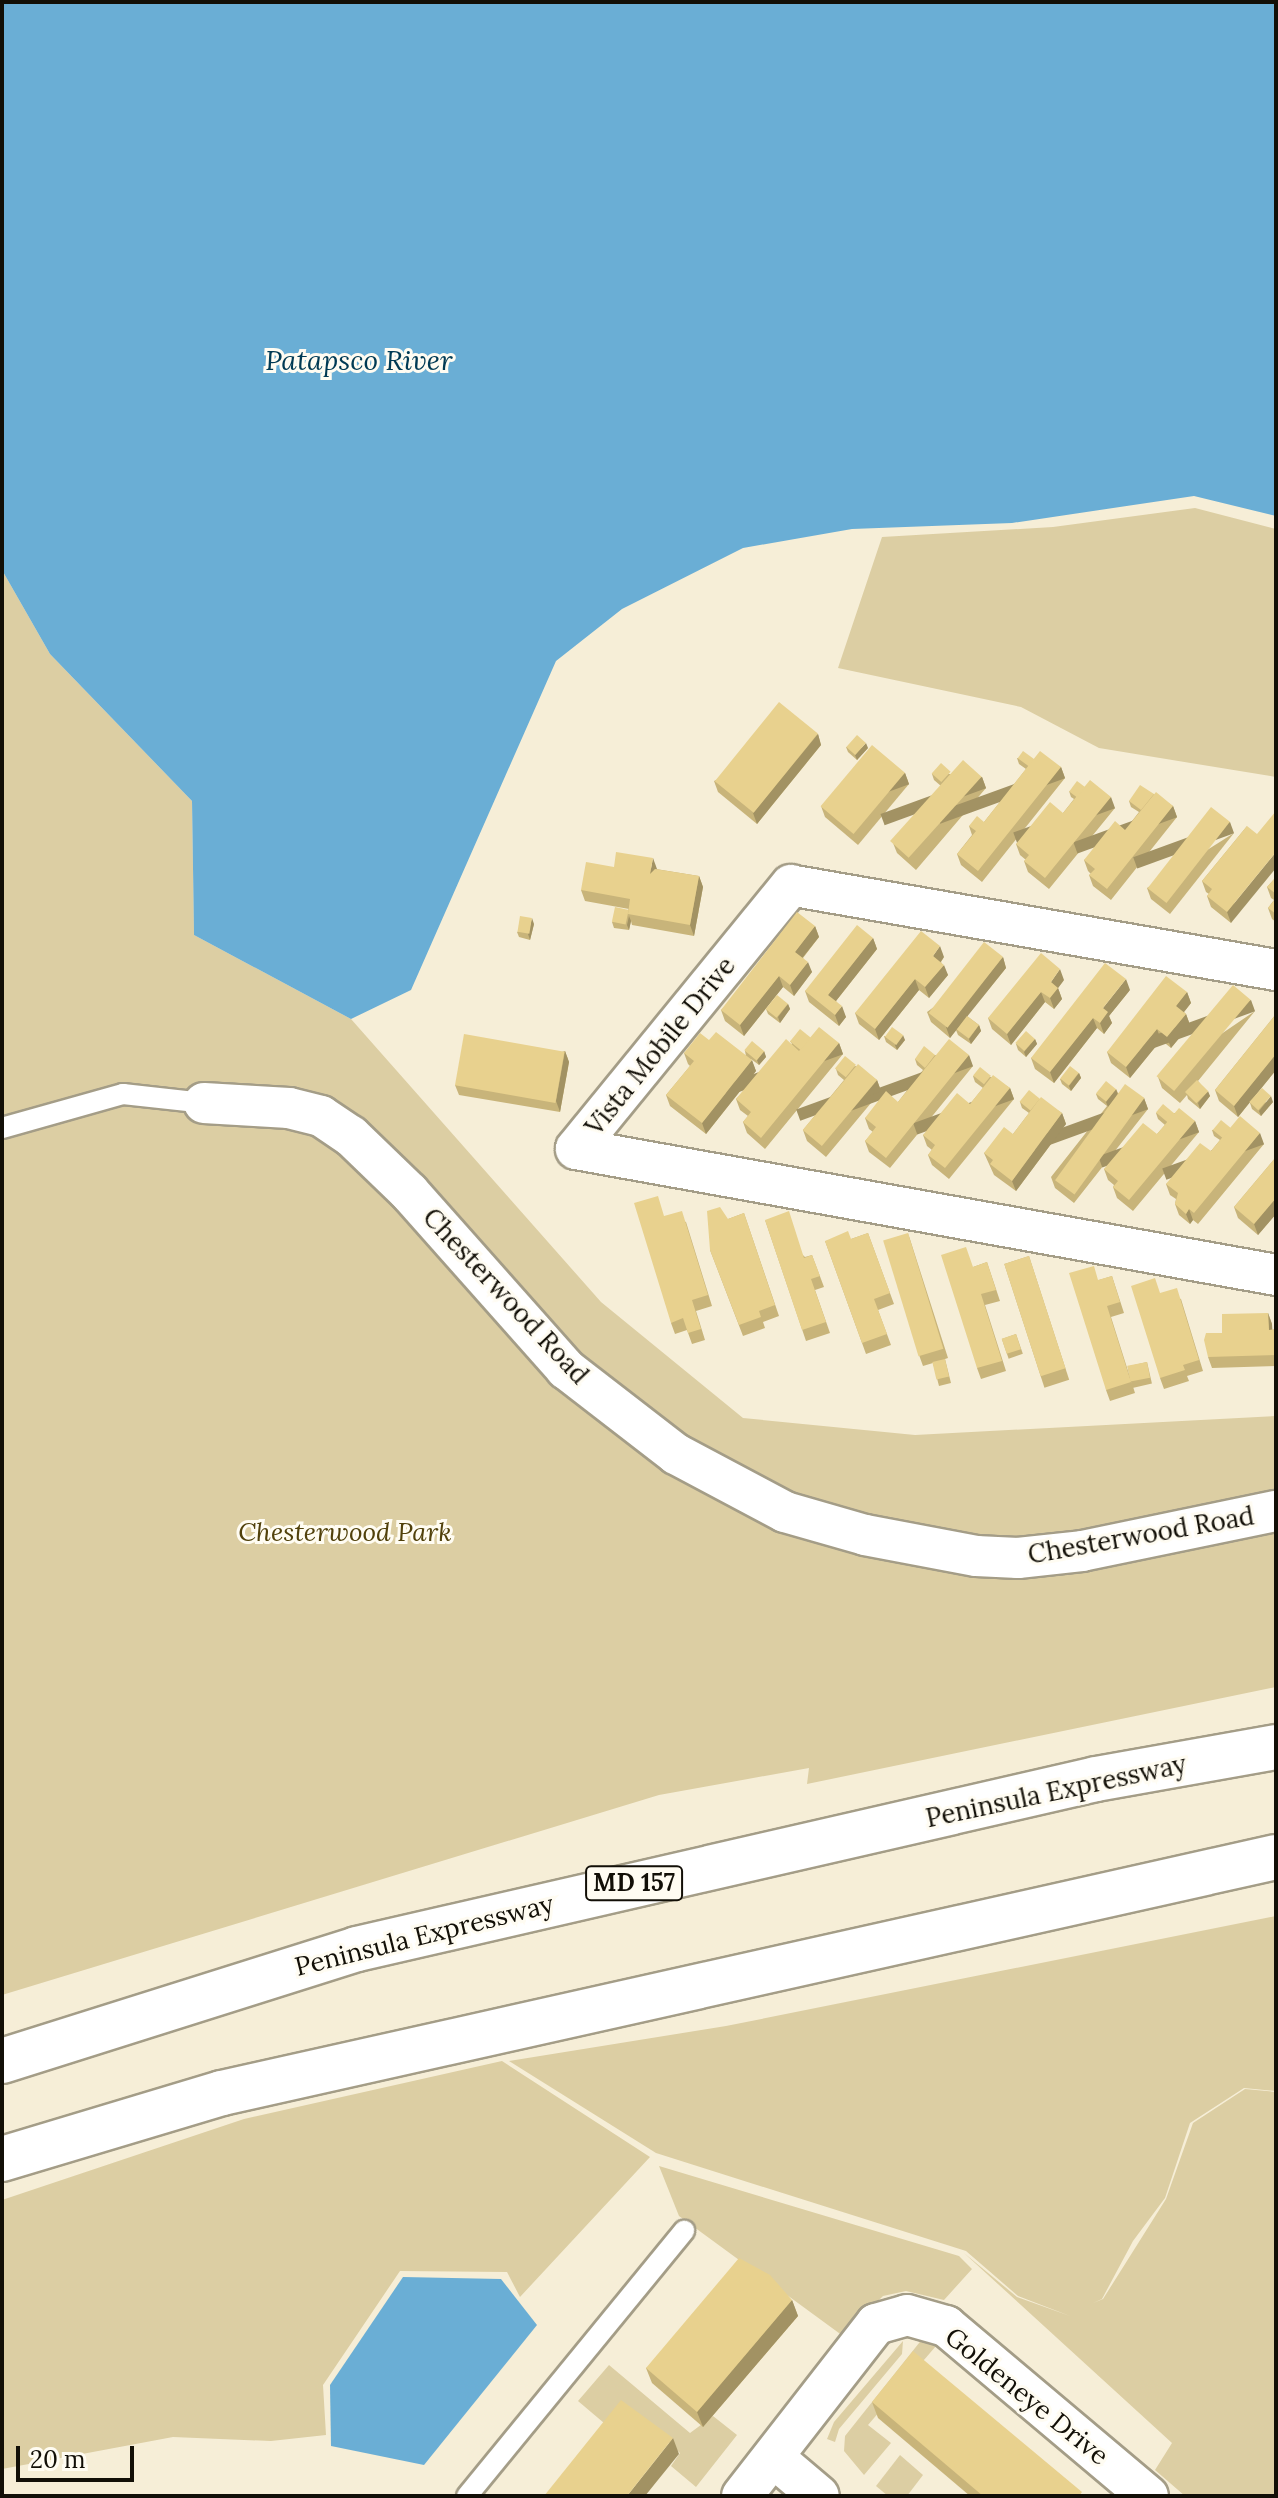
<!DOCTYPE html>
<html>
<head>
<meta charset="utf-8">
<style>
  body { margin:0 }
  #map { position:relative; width:1278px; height:2498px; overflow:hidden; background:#f6eed7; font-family:Lora,serif }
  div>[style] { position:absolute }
  .green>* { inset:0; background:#dccea3 }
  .water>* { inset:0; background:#6aaed5 }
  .roads { filter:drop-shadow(2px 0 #a49d87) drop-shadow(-2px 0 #a49d87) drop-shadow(0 2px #a49d87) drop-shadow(0 -2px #a49d87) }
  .service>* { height:20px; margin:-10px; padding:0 10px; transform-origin:10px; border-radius:10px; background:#fff }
  .minor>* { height:40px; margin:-20px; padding:0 20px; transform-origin:20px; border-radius:20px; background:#fff }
  .primary>* { height:44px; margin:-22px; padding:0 22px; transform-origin:22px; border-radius:22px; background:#fff }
  .wall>* { inset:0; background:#c8b47a; transform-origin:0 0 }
  .shaded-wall>* { inset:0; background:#a29263; transform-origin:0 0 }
  .building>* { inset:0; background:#e8d18e; transform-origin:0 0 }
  span { translate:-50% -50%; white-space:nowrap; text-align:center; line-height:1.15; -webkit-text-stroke:6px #fffcf2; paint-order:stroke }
  .shield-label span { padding:2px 6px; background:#fffcf2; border:2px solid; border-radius:6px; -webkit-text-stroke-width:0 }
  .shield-label { font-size:24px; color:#120f07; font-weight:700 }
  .street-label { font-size:26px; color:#120f07 }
  .park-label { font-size:26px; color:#51410b; font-style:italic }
  .water-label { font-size:28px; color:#003a54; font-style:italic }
  .frame { position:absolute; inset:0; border:4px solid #120f07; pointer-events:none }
  .scale { position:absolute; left:16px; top:2446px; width:118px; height:36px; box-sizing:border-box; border:4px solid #120f07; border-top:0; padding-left:10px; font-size:24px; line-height:28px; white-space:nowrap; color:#120f07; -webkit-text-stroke:6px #fffcf2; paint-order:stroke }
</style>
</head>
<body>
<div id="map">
  <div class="green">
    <div style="clip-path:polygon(1195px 508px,1276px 529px,1276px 777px,1099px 748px,1021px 707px,838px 668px,882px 537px,1053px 527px)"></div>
    <div style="clip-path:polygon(2px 570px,50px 654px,192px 801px,194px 935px,351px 1019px,601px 1302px,743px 1418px,915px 1435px,1276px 1416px,1276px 1687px,807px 1784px,809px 1768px,659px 1795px,2px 1995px)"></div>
    <div style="clip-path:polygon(1276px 1916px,1276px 2091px,1244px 2088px,1190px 2123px,1165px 2198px,1133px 2241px,1102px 2299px,1093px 2303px,1103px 2299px,1166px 2199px,1193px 2123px,1245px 2089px,1276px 2092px,1276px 2496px,1185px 2496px,1155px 2470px,1172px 2443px,964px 2253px,1017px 2297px,1070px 2316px,1018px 2296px,966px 2251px,656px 2153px,509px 2061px,726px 2026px)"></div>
    <div style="clip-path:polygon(502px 2061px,650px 2157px,520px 2297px,507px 2272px,400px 2271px,323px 2385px,326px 2435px,271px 2441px,173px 2437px,2px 2469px,2px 2200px,244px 2119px)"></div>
    <div style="clip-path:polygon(659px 2166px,959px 2256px,972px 2269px,944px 2300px,906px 2291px,883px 2296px,843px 2336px,679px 2216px)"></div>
    <div style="clip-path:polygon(923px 2338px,936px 2346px,868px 2425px,891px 2443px,864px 2475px,844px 2451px,845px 2436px)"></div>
    <div style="clip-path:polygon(903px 2341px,902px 2354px,839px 2429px,835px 2442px,827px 2439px,834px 2422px)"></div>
    <div style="clip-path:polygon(609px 2365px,690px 2433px,713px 2416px,737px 2435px,696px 2487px,671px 2466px,680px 2453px,654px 2430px,604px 2423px,578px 2401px)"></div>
    <div style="clip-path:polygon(900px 2455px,923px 2475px,907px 2496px,888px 2496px,876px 2486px)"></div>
  </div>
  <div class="water">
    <div style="clip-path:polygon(2px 2px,1276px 2px,1276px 516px,1194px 496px,1012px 523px,852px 529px,743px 548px,622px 609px,556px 661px,411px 990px,351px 1019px,194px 935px,192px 801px,50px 654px,2px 570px)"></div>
    <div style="clip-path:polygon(403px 2277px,501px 2279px,537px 2325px,424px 2465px,331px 2446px,330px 2385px)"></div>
  </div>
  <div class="roads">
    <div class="service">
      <div style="left:2px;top:1128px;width:126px;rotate:-15.7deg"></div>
      <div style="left:123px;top:1094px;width:81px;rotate:6.3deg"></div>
      <div style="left:467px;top:2496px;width:343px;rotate:-50.7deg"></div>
    </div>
    <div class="minor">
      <div style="left:1276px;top:970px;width:492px;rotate:-170.1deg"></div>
      <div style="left:791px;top:885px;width:340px;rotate:129.2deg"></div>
      <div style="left:576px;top:1149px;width:711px;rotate:10.2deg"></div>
      <div style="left:204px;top:1103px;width:85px;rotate:3.4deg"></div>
      <div style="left:289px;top:1108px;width:33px;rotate:14deg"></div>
      <div style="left:321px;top:1116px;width:36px;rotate:34deg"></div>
      <div style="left:351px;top:1136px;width:81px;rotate:44deg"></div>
      <div style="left:409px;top:1192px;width:237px;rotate:48.4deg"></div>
      <div style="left:566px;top:1369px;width:139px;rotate:37.7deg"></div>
      <div style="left:676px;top:1454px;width:123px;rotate:28deg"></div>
      <div style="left:785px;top:1512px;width:83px;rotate:16deg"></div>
      <div style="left:865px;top:1535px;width:113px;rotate:10.7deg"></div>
      <div style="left:976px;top:1556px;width:42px;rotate:2.7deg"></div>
      <div style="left:1018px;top:1558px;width:64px;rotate:-6.2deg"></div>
      <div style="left:1082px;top:1551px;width:198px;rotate:-11.7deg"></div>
      <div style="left:773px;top:2457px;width:60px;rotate:40.3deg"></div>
      <div style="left:742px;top:2496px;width:218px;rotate:-52.1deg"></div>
      <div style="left:876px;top:2324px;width:32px;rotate:-16deg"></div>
      <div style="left:907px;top:2315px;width:41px;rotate:15.8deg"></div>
      <div style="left:946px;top:2326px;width:264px;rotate:40.1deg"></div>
    </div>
    <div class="primary">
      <div style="left:2px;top:2061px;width:372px;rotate:-17.5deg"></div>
      <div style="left:357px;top:1949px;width:758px;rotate:-12.95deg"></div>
      <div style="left:1096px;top:1779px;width:183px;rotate:-10.1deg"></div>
      <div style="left:2px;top:2159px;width:230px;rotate:-16.7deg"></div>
      <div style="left:222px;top:2093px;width:1080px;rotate:-12.62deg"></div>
    </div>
  </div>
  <div class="wall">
    <div style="clip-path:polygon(818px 734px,821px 745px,757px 824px,718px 792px,714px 781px)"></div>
    <div style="clip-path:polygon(846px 747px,868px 748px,857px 760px,848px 752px)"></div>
    <div style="clip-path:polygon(1017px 758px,1034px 759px,1061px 767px,1065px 778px,982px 882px,961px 865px,957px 854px,972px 835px,969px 826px,984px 822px,1026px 769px,1019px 764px)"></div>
    <div style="clip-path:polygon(905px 773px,909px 784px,858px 845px,825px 817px,821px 806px)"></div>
    <div style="clip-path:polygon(932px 774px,952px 774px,982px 777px,986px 788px,916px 870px,897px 853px,893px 843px,941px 786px,934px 780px)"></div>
    <div style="clip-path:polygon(1069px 791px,1115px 808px,1049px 889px,1028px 872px,1024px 861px,1026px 860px,1020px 855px,1016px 844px,1063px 813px,1074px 799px,1071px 797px)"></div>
    <div style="clip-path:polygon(1154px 794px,1173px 806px,1177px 817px,1111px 900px,1093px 886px,1089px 875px,1091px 874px,1088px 871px,1084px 860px,1125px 830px,1139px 812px,1131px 807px,1129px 801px)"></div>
    <div style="clip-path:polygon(1247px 826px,1231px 923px,1211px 907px,1207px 896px,1209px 894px,1206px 892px,1202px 881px)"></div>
    <div style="clip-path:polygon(1234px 833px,1170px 914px,1151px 899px,1147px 888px)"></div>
    <div style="clip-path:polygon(614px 867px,656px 869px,699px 876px,703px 887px,694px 936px,632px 925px,631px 921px,629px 930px,614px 928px,612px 922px,629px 909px,585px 901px,581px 890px)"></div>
    <div style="clip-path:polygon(1276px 877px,1276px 922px,1272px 919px,1268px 908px,1274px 900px,1271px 898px,1267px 887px)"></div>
    <div style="clip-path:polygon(534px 924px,530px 940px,519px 937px,517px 932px)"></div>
    <div style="clip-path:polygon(815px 926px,819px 937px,803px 958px,812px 972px,794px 996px,783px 987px,744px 1036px,725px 1021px,721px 1010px)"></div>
    <div style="clip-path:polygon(873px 938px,877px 949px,836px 1001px,846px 1017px,839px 1026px,809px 1002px,805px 991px)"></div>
    <div style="clip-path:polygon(944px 957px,941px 962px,948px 975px,929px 998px,919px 990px,879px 1040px,859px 1024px,855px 1013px)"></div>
    <div style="clip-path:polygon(1003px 957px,1006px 968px,967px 1016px,979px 1025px,981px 1031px,971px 1044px,958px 1035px,956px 1030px,950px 1038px,931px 1022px,927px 1012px)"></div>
    <div style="clip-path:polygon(1064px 980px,1058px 988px,1062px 999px,1054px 1009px,1045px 1002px,1011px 1045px,992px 1029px,988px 1018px)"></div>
    <div style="clip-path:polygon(1130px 990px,1109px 1016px,1112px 1023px,1104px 1034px,1097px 1028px,1054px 1083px,1035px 1069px,1031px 1058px)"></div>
    <div style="clip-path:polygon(1187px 992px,1191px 1003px,1184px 1012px,1186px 1014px,1190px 1025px,1171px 1048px,1161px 1040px,1130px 1078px,1111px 1063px,1107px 1052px)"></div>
    <div style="clip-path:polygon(788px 1004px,790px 1009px,780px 1023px,768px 1014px,766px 1009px)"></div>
    <div style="clip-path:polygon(1255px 1011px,1198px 1081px,1210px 1096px,1200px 1109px,1188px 1099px,1187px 1095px,1180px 1103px,1162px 1088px,1158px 1077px)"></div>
    <div style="clip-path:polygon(1276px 1014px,1276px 1070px,1238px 1117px,1219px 1101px,1215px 1090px)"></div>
    <div style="clip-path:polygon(884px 1036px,905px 1040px,897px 1050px,886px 1042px)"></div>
    <div style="clip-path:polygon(811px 1038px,839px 1043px,843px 1054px,765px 1149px,747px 1133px,743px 1122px,748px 1116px,740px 1110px,736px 1099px,792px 1044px,790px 1041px)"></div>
    <div style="clip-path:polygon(1035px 1039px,1037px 1044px,1026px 1057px,1018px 1050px,1016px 1044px)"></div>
    <div style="clip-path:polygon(709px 1040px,746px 1056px,745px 1051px,764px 1051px,766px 1057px,759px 1065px,751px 1059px,756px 1071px,706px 1134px,670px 1106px,666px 1095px,690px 1066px,688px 1064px,684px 1053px)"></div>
    <div style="clip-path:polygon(565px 1051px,569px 1062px,560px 1112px,459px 1095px,455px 1085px)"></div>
    <div style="clip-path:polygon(935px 1055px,973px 1066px,890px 1168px,869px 1152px,865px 1141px,873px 1132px,869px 1129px,865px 1118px,898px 1102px,923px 1070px,917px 1065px,915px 1059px)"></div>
    <div style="clip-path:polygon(856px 1066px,877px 1080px,881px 1091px,826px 1157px,807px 1141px,803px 1130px,844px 1080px,838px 1075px,836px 1069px)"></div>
    <div style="clip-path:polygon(1079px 1073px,1081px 1078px,1071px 1091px,1062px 1084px,1060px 1079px)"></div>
    <div style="clip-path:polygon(973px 1076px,992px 1077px,1010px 1088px,1014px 1099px,949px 1179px,932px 1165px,928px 1155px,932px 1150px,927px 1146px,923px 1135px,970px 1104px,983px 1088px,975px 1082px)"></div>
    <div style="clip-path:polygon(1116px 1089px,1118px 1093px,1144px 1098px,1148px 1109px,1074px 1203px,1055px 1188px,1051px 1177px,1107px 1106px,1098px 1099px,1096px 1094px)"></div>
    <div style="clip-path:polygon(1040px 1099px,1062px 1113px,1066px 1124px,1016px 1191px,994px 1175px,984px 1153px,1013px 1134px,1029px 1113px,1022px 1108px,1020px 1102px)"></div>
    <div style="clip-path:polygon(1273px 1102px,1261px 1116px,1252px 1109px,1250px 1103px)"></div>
    <div style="clip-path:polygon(1156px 1113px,1175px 1113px,1195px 1121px,1199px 1132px,1133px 1211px,1117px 1198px,1113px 1187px,1114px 1185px,1108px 1180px,1104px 1169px,1157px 1134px,1165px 1125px,1158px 1119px)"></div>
    <div style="clip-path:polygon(1231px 1128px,1264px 1144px,1198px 1224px,1193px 1220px,1190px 1224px,1179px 1215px,1175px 1204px,1176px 1199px,1170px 1195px,1166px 1184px,1211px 1151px,1220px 1140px,1214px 1136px,1212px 1130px)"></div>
    <div style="clip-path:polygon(1276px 1157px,1276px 1214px,1258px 1235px,1238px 1218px,1234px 1207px)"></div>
    <div style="clip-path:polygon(744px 1213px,779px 1316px,763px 1322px,765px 1328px,743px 1336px,710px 1250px,728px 1219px)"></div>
    <div style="clip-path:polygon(665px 1216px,686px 1222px,712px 1306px,696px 1311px,705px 1340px,692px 1344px,687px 1330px,675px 1334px,671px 1323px)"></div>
    <div style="clip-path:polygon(765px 1220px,805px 1257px,812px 1255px,824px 1287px,815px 1290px,830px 1333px,806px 1341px)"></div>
    <div style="clip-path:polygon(868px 1233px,894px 1304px,878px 1310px,891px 1345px,866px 1354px,825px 1241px,851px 1239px)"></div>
    <div style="clip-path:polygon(908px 1233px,948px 1358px,945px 1359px,951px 1383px,939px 1386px,933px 1363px,923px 1366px,919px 1355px)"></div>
    <div style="left:1029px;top:1256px;width:130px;height:26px;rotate:72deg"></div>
    <div style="clip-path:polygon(987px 1262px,1000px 1301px,985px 1305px,1006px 1371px,981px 1379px,977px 1368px,973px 1267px)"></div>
    <div style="clip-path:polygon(1112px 1276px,1124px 1313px,1111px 1317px,1135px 1393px,1110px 1401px,1106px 1390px,1099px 1280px)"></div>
    <div style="clip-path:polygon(1160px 1293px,1181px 1299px,1203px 1371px,1187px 1376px,1189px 1381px,1164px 1389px,1160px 1378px)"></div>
    <div style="clip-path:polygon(1268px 1313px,1272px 1324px,1272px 1330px,1276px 1329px,1276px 1366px,1212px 1368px,1208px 1357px,1222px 1333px)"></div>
    <div style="left:1016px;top:1334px;width:21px;height:15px;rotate:71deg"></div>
    <div style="left:1147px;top:1362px;width:22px;height:20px;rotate:77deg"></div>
    <div style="clip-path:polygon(792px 2300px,798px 2316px,703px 2427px,652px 2383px,646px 2368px)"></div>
    <div style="clip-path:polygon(872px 2402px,1083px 2496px,970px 2496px,878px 2418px)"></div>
  </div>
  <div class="shaded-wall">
    <div style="clip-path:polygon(818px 734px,821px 745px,757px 824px,753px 813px)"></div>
    <div style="clip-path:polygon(866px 743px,868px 748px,857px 760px,855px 755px)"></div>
    <div style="left:1061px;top:767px;width:12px;height:133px;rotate:70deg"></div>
    <div style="left:905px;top:773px;width:12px;height:80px;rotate:70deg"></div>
    <div style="left:982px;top:777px;width:12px;height:108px;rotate:70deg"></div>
    <div style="left:1111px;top:797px;width:12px;height:104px;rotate:70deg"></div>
    <div style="left:1173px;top:806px;width:12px;height:106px;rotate:70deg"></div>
    <div style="left:1230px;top:822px;width:12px;height:103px;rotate:70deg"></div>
    <div style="clip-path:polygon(1276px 852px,1276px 868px,1231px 923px,1227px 912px)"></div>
    <div style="clip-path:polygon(653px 858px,657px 869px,650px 874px)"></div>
    <div style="clip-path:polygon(699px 876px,703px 887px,694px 936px,690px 925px)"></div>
    <div style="clip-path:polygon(629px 916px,631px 921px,629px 930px,627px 925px)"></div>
    <div style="clip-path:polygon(532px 918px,534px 924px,530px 940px,528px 934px)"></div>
    <div style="clip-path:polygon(815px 926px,819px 937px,799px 962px,795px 952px)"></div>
    <div style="clip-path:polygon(873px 938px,877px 949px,832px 1006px,828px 995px)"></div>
    <div style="clip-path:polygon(940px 946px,944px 957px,937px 967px,933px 956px)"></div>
    <div style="clip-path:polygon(1003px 957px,1006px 968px,950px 1038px,946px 1027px)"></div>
    <div style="clip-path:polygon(808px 962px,812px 972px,794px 996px,790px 985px)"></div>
    <div style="clip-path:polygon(944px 965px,948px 975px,929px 998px,925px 987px)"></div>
    <div style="clip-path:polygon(1060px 969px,1064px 980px,1058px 988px,1062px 999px,1054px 1009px,1050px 998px,1051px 982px)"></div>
    <div style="clip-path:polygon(779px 976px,783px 987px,744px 1036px,740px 1025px)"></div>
    <div style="clip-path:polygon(915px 979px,919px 990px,879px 1040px,875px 1029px)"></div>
    <div style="clip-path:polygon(1126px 979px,1130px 990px,1109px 1016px,1112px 1023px,1104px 1034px,1100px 1023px,1103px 1008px)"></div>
    <div style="clip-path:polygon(1041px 992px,1045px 1002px,1011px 1045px,1007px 1034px)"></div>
    <div style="clip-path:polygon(1187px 992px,1191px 1003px,1180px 1017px,1176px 1006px)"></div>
    <div style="left:1251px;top:1000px;width:12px;height:119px;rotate:70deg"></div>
    <div style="clip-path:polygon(788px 1004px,790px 1009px,780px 1023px,778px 1017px)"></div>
    <div style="clip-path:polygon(842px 1006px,846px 1017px,839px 1026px,835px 1015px)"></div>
    <div style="clip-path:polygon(1186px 1014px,1190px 1025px,1171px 1048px,1167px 1037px)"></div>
    <div style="clip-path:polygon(1093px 1018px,1097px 1028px,1054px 1083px,1050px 1072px)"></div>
    <div style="clip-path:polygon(979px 1025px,981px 1031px,971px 1044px,969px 1039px)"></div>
    <div style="clip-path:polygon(1157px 1029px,1161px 1040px,1130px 1078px,1126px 1067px)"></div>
    <div style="clip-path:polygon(903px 1035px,905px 1040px,897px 1050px,895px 1045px)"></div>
    <div style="clip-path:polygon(1035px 1039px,1037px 1044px,1026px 1057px,1024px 1052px)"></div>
    <div style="left:839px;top:1043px;width:12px;height:123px;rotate:70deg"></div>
    <div style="clip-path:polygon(565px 1051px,569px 1062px,560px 1112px,556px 1101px)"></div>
    <div style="clip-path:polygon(764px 1051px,766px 1057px,759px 1065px,757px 1060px)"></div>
    <div style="clip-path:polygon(1276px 1054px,1276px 1070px,1238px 1117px,1234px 1106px)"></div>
    <div style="left:969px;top:1055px;width:12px;height:132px;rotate:70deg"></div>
    <div style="clip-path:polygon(752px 1060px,756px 1071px,706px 1134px,702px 1123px)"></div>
    <div style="clip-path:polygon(1079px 1073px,1081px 1078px,1071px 1091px,1069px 1086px)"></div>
    <div style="left:877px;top:1080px;width:12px;height:86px;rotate:70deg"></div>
    <div style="left:1010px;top:1088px;width:12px;height:103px;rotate:70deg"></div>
    <div style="clip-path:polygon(1116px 1089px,1118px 1095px,1108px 1107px,1106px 1102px)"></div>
    <div style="clip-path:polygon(1208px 1091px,1210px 1096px,1200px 1109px,1198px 1103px)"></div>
    <div style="clip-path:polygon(1271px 1096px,1273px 1102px,1261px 1116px,1259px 1111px)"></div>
    <div style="left:1144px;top:1098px;width:12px;height:120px;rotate:70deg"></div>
    <div style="clip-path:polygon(1062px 1113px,1066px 1124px,1016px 1191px,1012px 1181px)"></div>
    <div style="left:1195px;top:1121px;width:12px;height:103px;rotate:70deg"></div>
    <div style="left:1260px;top:1133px;width:12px;height:104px;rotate:70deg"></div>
    <div style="clip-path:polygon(1276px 1198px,1276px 1214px,1258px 1235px,1254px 1224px)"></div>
    <div style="clip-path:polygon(1189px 1209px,1193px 1220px,1190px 1224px,1186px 1214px)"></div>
    <div style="clip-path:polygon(1268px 1313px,1272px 1324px,1273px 1341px,1269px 1330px)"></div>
    <div style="clip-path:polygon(792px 2300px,798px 2316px,703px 2427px,697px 2412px)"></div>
    <div style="clip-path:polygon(673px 2438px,679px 2454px,645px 2496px,627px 2496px)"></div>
  </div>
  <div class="building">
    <div style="left:779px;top:702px;width:50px;height:102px;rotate:39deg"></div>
    <div style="left:857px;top:735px;width:12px;height:16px;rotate:42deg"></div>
    <div style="left:872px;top:745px;width:43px;height:80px;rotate:40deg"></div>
    <div style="left:1023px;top:751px;width:14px;height:9px;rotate:36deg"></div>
    <div style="clip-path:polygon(1040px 751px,1061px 767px,978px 871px,957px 854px,976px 831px,969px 826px,977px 816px,984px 822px)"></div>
    <div style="left:963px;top:760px;width:25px;height:109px;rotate:42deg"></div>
    <div style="left:941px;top:763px;width:13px;height:14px;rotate:42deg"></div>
    <div style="clip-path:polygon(1090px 780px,1111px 797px,1045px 878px,1024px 861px,1029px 855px,1016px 844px,1050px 802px,1063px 813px)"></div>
    <div style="left:1077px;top:781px;width:10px;height:13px;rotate:37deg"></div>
    <div style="clip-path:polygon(1140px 785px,1154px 794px,1141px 810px,1129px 801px)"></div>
    <div style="clip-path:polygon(1156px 792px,1173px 806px,1107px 889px,1089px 875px,1095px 869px,1084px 860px,1115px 821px,1125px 830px)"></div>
    <div style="left:1211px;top:807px;width:24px;height:103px;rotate:38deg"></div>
    <div style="clip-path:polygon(1276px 811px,1276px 852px,1227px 912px,1207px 896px,1212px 889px,1202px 881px,1247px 826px,1257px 834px)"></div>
    <div style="clip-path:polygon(616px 852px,653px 858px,650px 874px,655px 869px,699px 876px,690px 925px,628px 914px,630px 899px,581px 890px,586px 862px,614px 867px)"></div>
    <div style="clip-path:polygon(1276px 877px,1276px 894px,1267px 887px)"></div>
    <div style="clip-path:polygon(1276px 898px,1276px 914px,1268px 908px)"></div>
    <div style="left:615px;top:907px;width:14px;height:15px;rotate:12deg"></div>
    <div style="clip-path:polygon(797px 912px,815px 926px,795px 952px,808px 962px,790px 985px,779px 976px,740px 1025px,721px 1010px)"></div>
    <div style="left:520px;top:916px;width:12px;height:16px;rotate:9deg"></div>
    <div style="clip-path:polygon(857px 925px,873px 938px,828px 995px,842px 1006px,835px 1015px,805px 991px)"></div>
    <div style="clip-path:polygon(921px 931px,940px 946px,933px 956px,944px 965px,925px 987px,915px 979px,875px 1029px,855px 1013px)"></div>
    <div style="left:984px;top:942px;width:24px;height:90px;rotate:38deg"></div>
    <div style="clip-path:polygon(1041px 953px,1060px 969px,1051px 982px,1058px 988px,1050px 998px,1041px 992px,1007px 1034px,988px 1018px)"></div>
    <div style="clip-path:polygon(1105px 963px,1126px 979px,1103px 1008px,1108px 1012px,1100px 1023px,1093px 1018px,1050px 1072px,1031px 1058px)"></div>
    <div style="clip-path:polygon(1166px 976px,1187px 992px,1176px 1006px,1186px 1014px,1167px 1037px,1157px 1029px,1126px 1067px,1107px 1052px)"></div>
    <div style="left:1233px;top:985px;width:23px;height:119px;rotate:40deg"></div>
    <div style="left:777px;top:995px;width:14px;height:18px;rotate:39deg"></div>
    <div style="clip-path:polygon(1276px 1014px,1276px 1054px,1234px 1106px,1215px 1090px)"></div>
    <div style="left:967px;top:1016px;width:15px;height:17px;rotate:37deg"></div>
    <div style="clip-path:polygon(819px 1027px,839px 1043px,761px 1138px,743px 1122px,751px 1112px,736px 1099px,786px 1039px,799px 1051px)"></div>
    <div style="left:892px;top:1027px;width:14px;height:12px;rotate:36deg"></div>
    <div style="left:800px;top:1029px;width:14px;height:16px;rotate:39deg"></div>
    <div style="left:1026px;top:1031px;width:12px;height:16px;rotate:42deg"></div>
    <div style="clip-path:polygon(716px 1032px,752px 1060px,702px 1123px,666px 1095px,694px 1061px,684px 1053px,700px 1033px,709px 1040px)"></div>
    <div style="left:464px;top:1034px;width:102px;height:52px;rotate:10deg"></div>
    <div style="clip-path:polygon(949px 1039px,969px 1055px,886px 1158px,865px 1141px,876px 1127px,865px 1118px,886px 1091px,898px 1102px)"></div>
    <div style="left:752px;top:1041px;width:16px;height:12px;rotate:40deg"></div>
    <div style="clip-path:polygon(924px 1046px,935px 1055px,925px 1068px,915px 1059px)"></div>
    <div style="left:845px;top:1056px;width:14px;height:16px;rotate:39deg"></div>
    <div style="left:858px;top:1064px;width:25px;height:86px;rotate:40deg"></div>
    <div style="left:1070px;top:1066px;width:11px;height:16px;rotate:38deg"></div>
    <div style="left:980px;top:1067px;width:14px;height:11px;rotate:39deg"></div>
    <div style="clip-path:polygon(993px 1075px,1010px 1088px,945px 1168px,928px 1155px,935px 1145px,923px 1135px,957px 1093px,970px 1104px)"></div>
    <div style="left:1197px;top:1080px;width:16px;height:17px;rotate:45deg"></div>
    <div style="left:1106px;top:1081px;width:13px;height:16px;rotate:39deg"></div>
    <div style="left:1125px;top:1084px;width:24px;height:119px;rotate:36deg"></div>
    <div style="left:1262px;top:1088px;width:12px;height:19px;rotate:42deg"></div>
    <div style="left:1029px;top:1090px;width:14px;height:15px;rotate:39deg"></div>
    <div style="clip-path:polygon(1041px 1097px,1062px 1113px,1012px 1181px,990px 1164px,993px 1160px,984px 1153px,1004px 1127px,1013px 1134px)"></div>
    <div style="left:1163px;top:1104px;width:16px;height:11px;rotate:40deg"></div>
    <div style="clip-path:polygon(1179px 1108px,1195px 1121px,1129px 1200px,1113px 1187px,1118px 1181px,1104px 1169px,1143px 1123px,1157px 1134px)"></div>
    <div style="clip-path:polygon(1240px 1116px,1260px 1133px,1194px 1213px,1189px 1209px,1186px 1214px,1175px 1204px,1178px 1193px,1166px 1184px,1200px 1143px,1211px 1151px)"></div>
    <div style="left:1221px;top:1120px;width:13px;height:13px;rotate:39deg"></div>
    <div style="clip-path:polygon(1276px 1157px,1276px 1198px,1254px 1224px,1234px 1207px)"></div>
    <div style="clip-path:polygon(658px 1196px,664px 1216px,682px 1211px,708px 1295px,692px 1300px,701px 1329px,688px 1333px,683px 1318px,671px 1323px,634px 1203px)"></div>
    <div style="clip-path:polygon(720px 1207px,728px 1219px,744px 1213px,775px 1305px,759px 1311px,761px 1317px,739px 1325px,710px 1250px,707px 1211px)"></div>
    <div style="clip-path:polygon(789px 1211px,804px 1258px,812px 1255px,820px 1276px,811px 1279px,826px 1322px,802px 1330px,765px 1220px)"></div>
    <div style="clip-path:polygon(848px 1231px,851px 1239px,868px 1233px,890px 1293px,874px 1299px,887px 1334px,862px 1343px,825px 1241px)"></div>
    <div style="left:908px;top:1233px;width:121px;height:26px;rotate:73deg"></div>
    <div style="clip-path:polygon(966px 1247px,973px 1267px,987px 1262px,996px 1290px,981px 1294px,1002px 1361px,977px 1368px,941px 1255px)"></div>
    <div style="left:1029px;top:1256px;width:118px;height:26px;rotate:72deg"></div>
    <div style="clip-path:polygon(1094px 1266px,1098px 1280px,1112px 1276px,1120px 1302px,1107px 1306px,1131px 1382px,1106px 1390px,1069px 1273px)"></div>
    <div style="clip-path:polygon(1155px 1278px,1160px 1293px,1177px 1288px,1199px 1360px,1183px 1365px,1185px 1370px,1160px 1378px,1131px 1286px)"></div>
    <div style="clip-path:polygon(1268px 1313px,1269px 1330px,1276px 1329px,1276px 1355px,1208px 1357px,1204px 1340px,1206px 1333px,1222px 1333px,1222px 1314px)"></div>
    <div style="left:1016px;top:1334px;width:16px;height:15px;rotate:72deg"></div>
    <div style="left:945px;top:1359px;width:18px;height:13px;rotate:77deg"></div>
    <div style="left:1147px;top:1362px;width:16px;height:20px;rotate:79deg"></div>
    <div style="clip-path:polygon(739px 2258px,770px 2275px,792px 2300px,697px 2412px,646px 2368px)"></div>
    <div style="clip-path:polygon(913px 2351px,1082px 2492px,1079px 2496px,983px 2496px,872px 2402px)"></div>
    <div style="clip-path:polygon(621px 2400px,673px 2438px,627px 2496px,544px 2496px)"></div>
  </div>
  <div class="shield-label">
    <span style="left:634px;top:1883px">MD 157</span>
  </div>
  <div class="street-label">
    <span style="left:660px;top:1046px;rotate:-51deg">Vista Mobile Drive</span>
    <span style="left:506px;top:1296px;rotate:47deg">Chesterwood Road</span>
    <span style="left:1141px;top:1535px;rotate:-10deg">Chesterwood Road</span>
    <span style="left:1056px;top:1791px;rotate:-12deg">Peninsula Expressway</span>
    <span style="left:424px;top:1935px;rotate:-14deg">Peninsula Expressway</span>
    <span style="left:1027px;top:2396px;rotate:39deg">Goldeneye Drive</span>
  </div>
  <div class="park-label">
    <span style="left:345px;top:1532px">Chesterwood Park</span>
  </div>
  <div class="water-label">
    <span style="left:359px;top:360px">Patapsco River</span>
  </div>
  <div class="frame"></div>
  <div class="scale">20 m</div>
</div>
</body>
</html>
